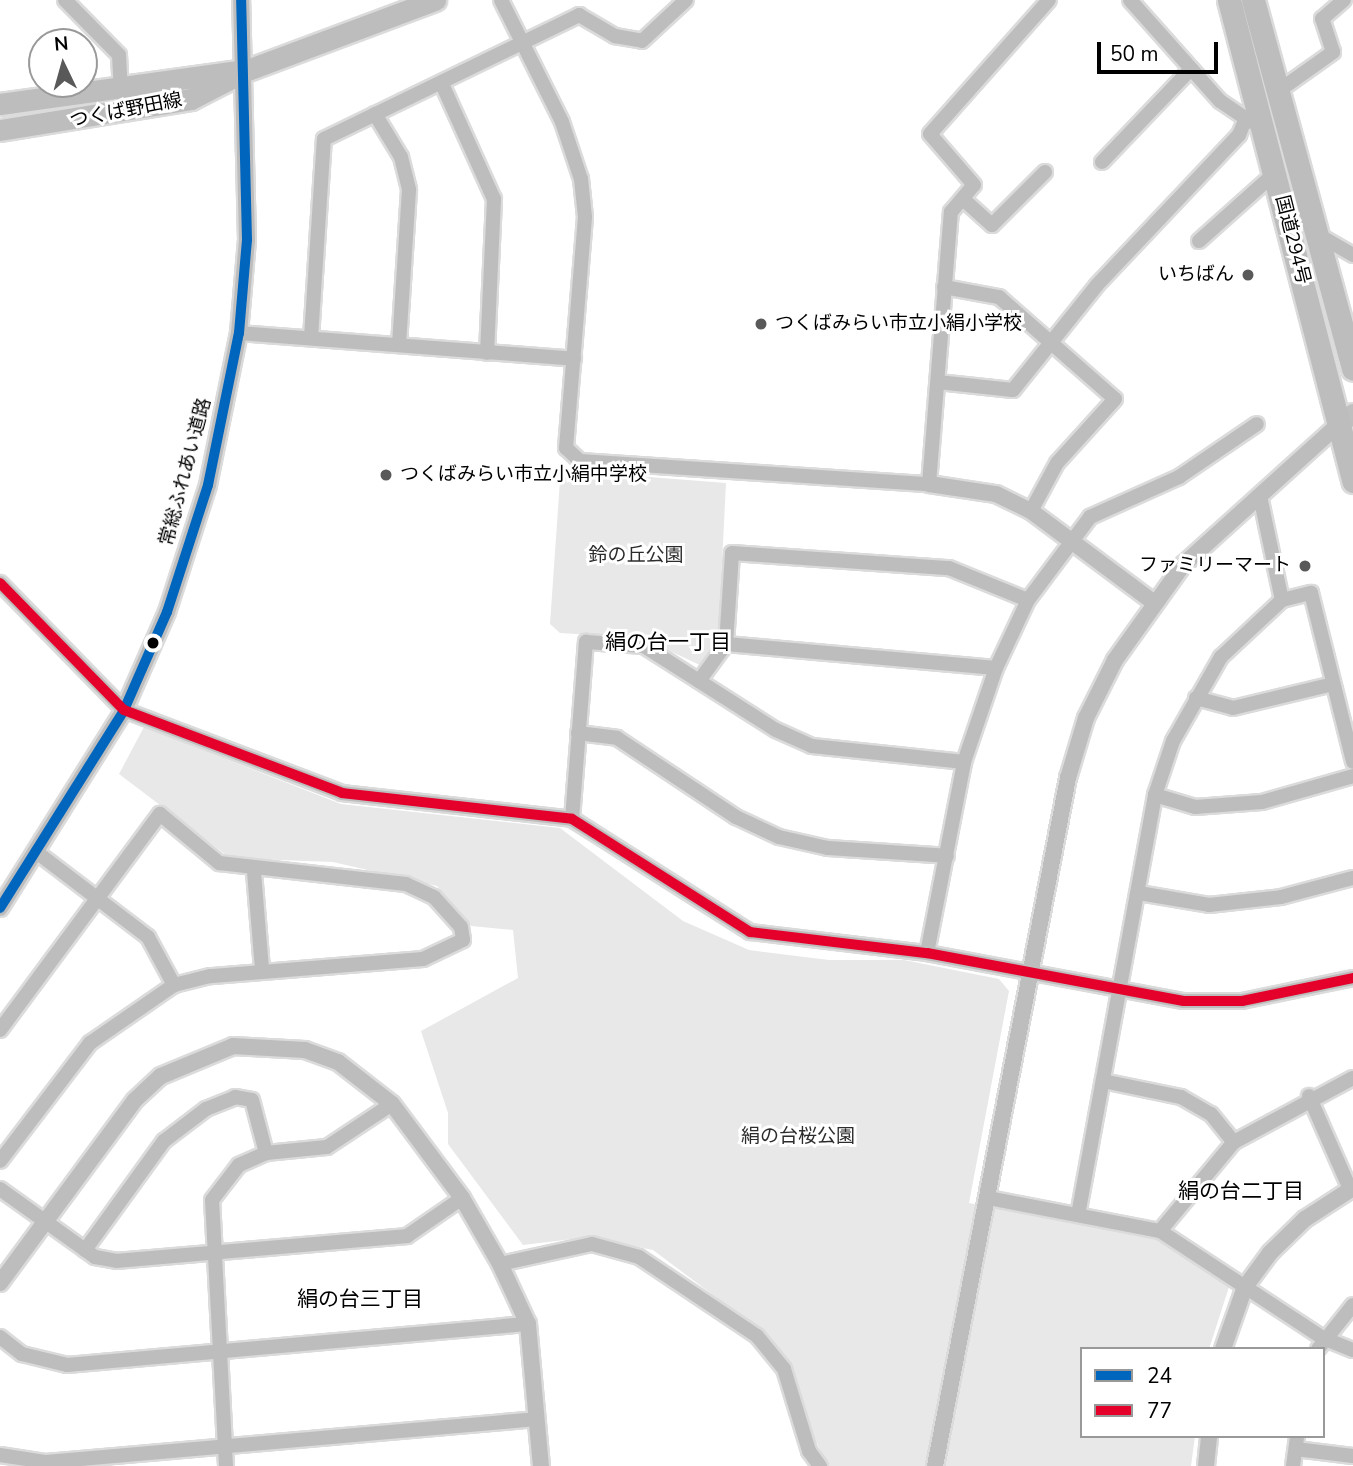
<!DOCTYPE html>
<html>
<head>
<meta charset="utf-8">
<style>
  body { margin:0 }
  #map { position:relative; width:1353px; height:1466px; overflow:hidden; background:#fff; font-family:"Nunito Sans","Noto Sans JP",sans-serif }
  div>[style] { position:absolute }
  .green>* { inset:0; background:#e8e8e8 }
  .roads { filter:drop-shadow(2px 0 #dbdbdb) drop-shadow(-2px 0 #dbdbdb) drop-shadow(0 2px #dbdbdb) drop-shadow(0 -2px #dbdbdb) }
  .minor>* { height:14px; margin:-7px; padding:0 7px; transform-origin:7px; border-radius:7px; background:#bdbdbd }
  .tertiary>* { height:16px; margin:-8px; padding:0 8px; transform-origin:8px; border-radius:8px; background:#bdbdbd }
  .secondary>* { height:19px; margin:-9.5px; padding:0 9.5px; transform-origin:9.5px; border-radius:9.5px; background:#bfbfbf }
  .primary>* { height:21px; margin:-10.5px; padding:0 10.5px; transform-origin:10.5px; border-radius:10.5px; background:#bdbdbd }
  .trunk>* { height:23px; margin:-11.5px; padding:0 11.5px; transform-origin:11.5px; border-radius:11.5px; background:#bdbdbd }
  .bus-1>* { height:10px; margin:-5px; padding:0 5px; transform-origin:5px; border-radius:5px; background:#0065bd }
  .bus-2>* { height:10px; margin:-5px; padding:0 5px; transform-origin:5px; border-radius:5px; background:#e4002b }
  .dots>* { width:19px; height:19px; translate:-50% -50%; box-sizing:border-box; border:4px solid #fff; border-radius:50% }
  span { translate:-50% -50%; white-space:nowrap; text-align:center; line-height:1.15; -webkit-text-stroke:6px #fff; paint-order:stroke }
  .street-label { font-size:19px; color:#000 }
  .poi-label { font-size:19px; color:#000 }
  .right { translate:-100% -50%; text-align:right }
  .left { translate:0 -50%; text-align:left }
  .park-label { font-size:19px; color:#2c2c2c }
  .neighbourhood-label { font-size:21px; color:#000 }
  .legend { position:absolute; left:1080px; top:1347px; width:245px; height:91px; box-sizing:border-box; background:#fff; border:2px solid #999; margin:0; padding:9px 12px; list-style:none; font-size:21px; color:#000 }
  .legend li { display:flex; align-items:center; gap:14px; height:35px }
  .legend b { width:35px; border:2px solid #999 }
  .north { position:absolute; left:28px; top:28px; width:70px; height:70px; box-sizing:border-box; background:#fff; border:2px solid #999; border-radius:50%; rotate:355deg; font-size:19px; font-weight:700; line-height:28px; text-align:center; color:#000 }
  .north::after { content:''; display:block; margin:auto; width:24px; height:32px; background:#595959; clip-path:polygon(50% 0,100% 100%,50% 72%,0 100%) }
  .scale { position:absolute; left:1097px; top:42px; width:121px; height:32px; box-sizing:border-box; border:4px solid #000; border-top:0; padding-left:9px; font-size:21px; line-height:24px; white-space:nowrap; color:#000; -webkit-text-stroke:5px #fff; paint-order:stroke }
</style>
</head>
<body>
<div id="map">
  <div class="green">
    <div style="clip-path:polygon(572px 471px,726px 483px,718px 643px,702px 666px,642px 638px,560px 633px,550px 624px,560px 480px)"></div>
    <div style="clip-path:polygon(144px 727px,341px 804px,560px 828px,683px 921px,749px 950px,829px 960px,904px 960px,999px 979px,1009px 991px,969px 1203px,1156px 1238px,1229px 1287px,1209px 1349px,1082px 1349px,1082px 1436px,1195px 1436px,1191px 1466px,828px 1466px,761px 1331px,653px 1250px,589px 1237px,523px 1245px,448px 1144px,448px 1113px,421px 1031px,518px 978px,513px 930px,471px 926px,437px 886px,333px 862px,230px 858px,119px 774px)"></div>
  </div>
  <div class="roads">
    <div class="minor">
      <div style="left:65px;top:0;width:77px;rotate:45.5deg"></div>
      <div style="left:119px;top:55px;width:33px;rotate:87deg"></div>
      <div style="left:501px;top:0;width:136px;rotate:63.4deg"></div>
      <div style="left:562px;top:122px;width:60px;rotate:71.6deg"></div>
      <div style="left:581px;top:179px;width:38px;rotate:84deg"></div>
      <div style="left:585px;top:217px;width:232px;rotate:94.7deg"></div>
      <div style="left:566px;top:448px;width:19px;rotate:43deg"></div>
      <div style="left:580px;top:461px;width:350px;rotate:3.8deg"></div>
      <div style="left:929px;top:484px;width:273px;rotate:-85.4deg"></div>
      <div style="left:951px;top:212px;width:35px;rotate:-50deg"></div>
      <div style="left:974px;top:185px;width:67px;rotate:-130.8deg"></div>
      <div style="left:930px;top:134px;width:179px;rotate:-48.4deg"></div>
      <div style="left:1130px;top:0;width:135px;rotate:48.3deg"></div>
      <div style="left:1220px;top:101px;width:37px;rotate:34deg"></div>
      <div style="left:442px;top:84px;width:126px;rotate:65.7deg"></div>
      <div style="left:494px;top:199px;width:154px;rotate:92.6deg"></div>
      <div style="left:1277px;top:92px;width:69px;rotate:-35.5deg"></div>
      <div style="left:1333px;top:52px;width:35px;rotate:-108deg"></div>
      <div style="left:1322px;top:19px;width:29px;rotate:-41deg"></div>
      <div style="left:375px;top:114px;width:50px;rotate:58.8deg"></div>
      <div style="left:401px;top:157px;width:34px;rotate:76deg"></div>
      <div style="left:409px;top:190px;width:155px;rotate:93.7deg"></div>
      <div style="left:1102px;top:162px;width:129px;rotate:-46.3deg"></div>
      <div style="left:963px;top:199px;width:39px;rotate:42deg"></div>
      <div style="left:992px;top:225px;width:75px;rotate:-45deg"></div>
      <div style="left:1315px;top:233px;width:44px;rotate:30.1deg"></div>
      <div style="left:1199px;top:241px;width:102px;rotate:-41.8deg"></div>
      <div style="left:944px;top:287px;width:56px;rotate:10.3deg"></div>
      <div style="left:999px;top:297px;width:154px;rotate:41.3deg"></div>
      <div style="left:1115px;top:399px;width:86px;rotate:132.2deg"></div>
      <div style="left:1057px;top:463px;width:55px;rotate:118.4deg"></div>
      <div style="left:239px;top:333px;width:336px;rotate:4.4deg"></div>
      <div style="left:311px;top:338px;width:199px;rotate:-86.3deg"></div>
      <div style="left:324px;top:139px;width:284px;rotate:-25.9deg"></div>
      <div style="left:579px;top:15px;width:42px;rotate:30.3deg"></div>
      <div style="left:615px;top:36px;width:27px;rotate:10deg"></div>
      <div style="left:642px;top:41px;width:60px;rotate:-43deg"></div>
      <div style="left:938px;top:382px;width:75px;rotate:6.1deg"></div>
      <div style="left:1013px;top:390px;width:134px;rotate:-51.3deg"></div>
      <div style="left:1097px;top:285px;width:207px;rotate:-46.6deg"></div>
      <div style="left:1239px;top:135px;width:16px;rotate:-68deg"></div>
      <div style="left:1260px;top:496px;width:106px;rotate:78.1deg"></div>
      <div style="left:0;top:583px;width:177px;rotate:45.7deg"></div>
      <div style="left:124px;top:710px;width:233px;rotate:20.8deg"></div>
      <div style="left:342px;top:793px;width:231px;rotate:6.4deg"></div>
      <div style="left:572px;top:819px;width:211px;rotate:32.4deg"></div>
      <div style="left:750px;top:932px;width:178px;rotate:6.8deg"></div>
      <div style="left:927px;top:953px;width:261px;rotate:10.6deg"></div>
      <div style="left:1184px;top:1001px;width:58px"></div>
      <div style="left:1242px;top:1001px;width:113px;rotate:-11.7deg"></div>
      <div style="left:726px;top:644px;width:271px;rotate:5.1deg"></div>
      <div style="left:699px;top:681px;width:46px;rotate:-53.9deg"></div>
      <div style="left:726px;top:644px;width:91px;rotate:-86.2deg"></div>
      <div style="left:732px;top:553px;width:218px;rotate:4deg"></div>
      <div style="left:949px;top:568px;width:85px;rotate:22.1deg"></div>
      <div style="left:1196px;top:698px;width:38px;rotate:15deg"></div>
      <div style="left:1233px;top:708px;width:103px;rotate:-13.5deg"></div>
      <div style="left:578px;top:733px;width:39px;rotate:7deg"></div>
      <div style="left:617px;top:738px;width:143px;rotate:33.6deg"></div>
      <div style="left:736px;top:817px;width:47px;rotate:24.9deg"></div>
      <div style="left:779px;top:837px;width:50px;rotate:12.7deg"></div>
      <div style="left:828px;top:848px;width:119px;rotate:3.8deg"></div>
      <div style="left:1155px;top:795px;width:42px;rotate:16.7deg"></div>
      <div style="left:1195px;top:807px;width:67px;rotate:-4.3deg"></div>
      <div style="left:1262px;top:802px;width:95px;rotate:-15.9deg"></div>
      <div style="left:572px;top:819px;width:178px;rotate:-85.5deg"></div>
      <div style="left:586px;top:642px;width:58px;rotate:3.9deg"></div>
      <div style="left:644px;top:646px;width:156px;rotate:32.5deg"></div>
      <div style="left:776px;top:730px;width:39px;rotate:24deg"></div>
      <div style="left:812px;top:746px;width:153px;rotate:6deg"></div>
      <div style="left:39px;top:854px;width:137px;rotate:37.3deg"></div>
      <div style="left:148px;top:937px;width:55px;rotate:61.6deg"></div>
      <div style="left:254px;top:872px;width:98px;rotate:85.3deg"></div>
      <div style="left:1139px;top:893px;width:71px;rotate:9.7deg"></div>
      <div style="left:1209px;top:905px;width:72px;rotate:-6.3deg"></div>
      <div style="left:1281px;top:897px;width:74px;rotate:-14.8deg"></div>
      <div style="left:927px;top:953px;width:195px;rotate:-79deg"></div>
      <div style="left:964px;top:762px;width:99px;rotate:-71.2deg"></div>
      <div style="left:996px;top:668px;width:75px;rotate:-64.8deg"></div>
      <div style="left:1028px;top:600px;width:104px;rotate:-53.2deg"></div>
      <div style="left:1090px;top:517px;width:98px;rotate:-24.2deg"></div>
      <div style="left:1179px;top:477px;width:94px;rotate:-34.2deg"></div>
      <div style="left:0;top:1030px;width:269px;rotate:-53.5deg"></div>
      <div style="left:160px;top:814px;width:77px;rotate:39.7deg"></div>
      <div style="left:219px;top:863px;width:188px;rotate:6.4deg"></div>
      <div style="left:406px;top:884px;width:31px;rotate:25deg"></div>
      <div style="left:434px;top:897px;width:40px;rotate:48deg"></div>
      <div style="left:461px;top:927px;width:13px;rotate:81deg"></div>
      <div style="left:463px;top:940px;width:44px;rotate:154.6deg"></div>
      <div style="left:423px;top:959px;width:214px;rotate:175.4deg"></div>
      <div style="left:210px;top:976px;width:37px;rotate:166deg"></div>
      <div style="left:174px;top:985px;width:102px;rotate:145.4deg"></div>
      <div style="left:90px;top:1043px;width:148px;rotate:127.3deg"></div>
      <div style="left:1103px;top:1081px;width:80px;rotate:11.6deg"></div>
      <div style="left:1181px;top:1097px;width:34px;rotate:30deg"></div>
      <div style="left:1211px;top:1114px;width:36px;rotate:51deg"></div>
      <div style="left:1309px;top:1096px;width:102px;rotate:66.2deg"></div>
      <div style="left:0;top:1189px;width:117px;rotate:35.6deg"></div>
      <div style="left:95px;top:1257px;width:22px;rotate:10deg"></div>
      <div style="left:117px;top:1261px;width:291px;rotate:-4.9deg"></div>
      <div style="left:407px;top:1236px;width:67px;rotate:-34.6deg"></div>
      <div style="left:988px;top:1198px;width:175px;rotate:10.9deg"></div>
      <div style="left:1160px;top:1231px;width:195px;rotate:33.3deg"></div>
      <div style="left:1323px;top:1338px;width:32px;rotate:22deg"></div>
      <div style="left:1078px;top:1215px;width:427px;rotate:-79.6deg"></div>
      <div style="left:1155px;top:795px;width:57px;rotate:-71.6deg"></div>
      <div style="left:1173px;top:741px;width:97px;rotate:-60.3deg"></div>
      <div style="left:1221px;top:657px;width:83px;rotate:-43.1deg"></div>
      <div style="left:1282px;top:600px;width:30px;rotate:-14deg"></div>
      <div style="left:1311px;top:593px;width:174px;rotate:76deg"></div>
      <div style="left:1160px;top:1231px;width:116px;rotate:-50.3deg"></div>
      <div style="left:1234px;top:1142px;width:135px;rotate:-28.3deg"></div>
      <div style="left:85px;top:1250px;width:135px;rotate:-54.1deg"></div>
      <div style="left:164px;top:1141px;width:53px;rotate:-37.3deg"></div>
      <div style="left:206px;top:1109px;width:31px;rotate:-22deg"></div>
      <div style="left:235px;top:1097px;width:17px;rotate:10deg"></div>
      <div style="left:252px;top:1100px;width:55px;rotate:75.2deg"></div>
      <div style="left:500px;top:1264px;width:94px;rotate:-12.3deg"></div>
      <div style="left:592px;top:1244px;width:49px;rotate:15.5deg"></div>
      <div style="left:639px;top:1257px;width:142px;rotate:33.8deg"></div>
      <div style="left:757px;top:1336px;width:43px;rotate:50.7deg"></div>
      <div style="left:784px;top:1369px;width:86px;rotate:73deg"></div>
      <div style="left:809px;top:1451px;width:19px;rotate:54deg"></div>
      <div style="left:0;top:1337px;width:28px;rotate:38deg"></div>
      <div style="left:22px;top:1354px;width:46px;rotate:13.7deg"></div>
      <div style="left:67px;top:1365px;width:463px;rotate:-5.1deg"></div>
      <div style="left:1318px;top:1349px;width:56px;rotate:-51.5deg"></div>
      <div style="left:1296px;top:1449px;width:57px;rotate:7deg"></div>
      <div style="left:0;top:1455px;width:47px;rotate:8.7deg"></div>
      <div style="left:46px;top:1462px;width:492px;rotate:-5deg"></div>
      <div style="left:226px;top:1466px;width:266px;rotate:-93deg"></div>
      <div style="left:212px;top:1200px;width:44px;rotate:-52.4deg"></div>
      <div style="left:239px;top:1165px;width:30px;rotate:-24deg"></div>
      <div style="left:266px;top:1153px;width:61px;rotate:-5.6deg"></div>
      <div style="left:327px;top:1147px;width:78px;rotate:-33.5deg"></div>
      <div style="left:1293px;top:1466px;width:30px;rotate:-82deg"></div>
    </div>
    <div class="tertiary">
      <div style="left:929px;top:484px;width:68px;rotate:8.5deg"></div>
      <div style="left:996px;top:494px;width:39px;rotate:26deg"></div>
      <div style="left:1031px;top:511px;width:152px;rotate:36.7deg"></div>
      <div style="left:0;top:908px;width:234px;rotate:-57.9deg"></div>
      <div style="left:124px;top:710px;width:107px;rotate:-66.3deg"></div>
      <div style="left:167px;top:612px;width:133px;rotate:-72.1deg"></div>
      <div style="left:208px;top:485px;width:155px;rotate:-78.5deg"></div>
      <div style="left:239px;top:333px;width:93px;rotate:-85.1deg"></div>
      <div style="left:247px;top:240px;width:240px;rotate:-91.4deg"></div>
      <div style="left:0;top:1283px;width:227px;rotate:-53.6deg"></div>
      <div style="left:135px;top:1100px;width:35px;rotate:-43deg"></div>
      <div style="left:161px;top:1076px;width:78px;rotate:-22.6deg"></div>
      <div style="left:233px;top:1046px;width:72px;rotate:3.2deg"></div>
      <div style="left:305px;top:1050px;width:35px;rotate:20deg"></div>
      <div style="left:338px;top:1062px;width:68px;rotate:37.9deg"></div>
      <div style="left:392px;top:1104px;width:117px;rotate:53.3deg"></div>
      <div style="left:462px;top:1198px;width:76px;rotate:60.1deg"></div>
      <div style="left:500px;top:1264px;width:66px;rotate:65deg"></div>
      <div style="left:528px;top:1324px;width:143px;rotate:84.8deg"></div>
      <div style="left:1223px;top:1349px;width:66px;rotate:-70.5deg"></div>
      <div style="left:1245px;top:1287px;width:42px;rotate:-53.7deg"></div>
      <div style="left:1270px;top:1253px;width:49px;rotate:-44.2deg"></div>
      <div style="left:1305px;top:1219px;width:57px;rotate:-32.9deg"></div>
      <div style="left:935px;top:1466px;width:701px;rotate:-79.06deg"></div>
      <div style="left:1068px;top:778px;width:63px;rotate:-73.3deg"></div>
      <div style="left:1086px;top:718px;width:65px;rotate:-63.4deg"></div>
      <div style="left:1115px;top:660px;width:117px;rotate:-54.4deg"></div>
      <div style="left:1183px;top:565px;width:209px;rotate:-42.1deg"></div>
      <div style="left:1206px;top:1466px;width:30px;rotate:-84deg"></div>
    </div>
    <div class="secondary">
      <div style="left:1338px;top:425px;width:19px;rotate:-39deg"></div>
    </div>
    <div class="primary">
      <div style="left:0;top:104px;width:239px;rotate:-7.9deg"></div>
      <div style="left:0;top:130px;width:193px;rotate:-9.2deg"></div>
      <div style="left:191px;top:99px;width:61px;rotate:-27.4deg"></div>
      <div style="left:245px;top:71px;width:203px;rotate:-20.5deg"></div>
    </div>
    <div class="trunk">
      <div style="left:1229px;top:0;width:497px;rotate:75.5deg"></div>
      <div style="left:1253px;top:0;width:382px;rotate:74.8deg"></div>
    </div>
  </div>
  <div class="bus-1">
    <div style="left:0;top:908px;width:234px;rotate:-57.9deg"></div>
    <div style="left:124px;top:710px;width:107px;rotate:-66.3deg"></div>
    <div style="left:167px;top:612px;width:133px;rotate:-72.1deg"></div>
    <div style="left:208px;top:485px;width:155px;rotate:-78.5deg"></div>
    <div style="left:239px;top:333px;width:93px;rotate:-85.1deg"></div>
    <div style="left:247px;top:240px;width:240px;rotate:-91.4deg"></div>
  </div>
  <div class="bus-2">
    <div style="left:0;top:583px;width:177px;rotate:45.7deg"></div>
    <div style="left:124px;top:710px;width:233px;rotate:20.8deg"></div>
    <div style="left:342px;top:793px;width:231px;rotate:6.4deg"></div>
    <div style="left:572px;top:819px;width:211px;rotate:32.4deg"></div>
    <div style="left:750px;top:932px;width:178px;rotate:6.8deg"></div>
    <div style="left:927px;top:953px;width:261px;rotate:10.6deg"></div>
    <div style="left:1184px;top:1001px;width:58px"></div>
    <div style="left:1242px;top:1001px;width:113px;rotate:-11.7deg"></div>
  </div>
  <div class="dots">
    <div style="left:1248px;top:275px;background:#595959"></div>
    <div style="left:761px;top:324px;background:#595959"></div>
    <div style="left:386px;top:475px;background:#595959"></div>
    <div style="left:1305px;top:566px;background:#595959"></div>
    <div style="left:153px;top:643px;background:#000"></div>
  </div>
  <div class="street-label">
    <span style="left:126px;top:111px;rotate:-11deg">つくば野田線</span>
    <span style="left:1292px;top:240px;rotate:76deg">国道294号</span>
    <span style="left:186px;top:472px;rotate:-75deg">常総ふれあい道路</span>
  </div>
  <div class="poi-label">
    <span class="right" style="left:1234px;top:275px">いちばん</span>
    <span class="left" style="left:775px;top:324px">つくばみらい市立小絹小学校</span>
    <span class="left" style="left:400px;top:475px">つくばみらい市立小絹中学校</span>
    <span class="right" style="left:1291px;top:566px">ファミリーマート</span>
  </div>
  <div class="park-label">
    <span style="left:636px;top:556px">鈴の丘公園</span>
    <span style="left:798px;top:1137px">絹の台桜公園</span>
  </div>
  <div class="neighbourhood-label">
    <span style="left:668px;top:642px">絹の台一丁目</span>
    <span style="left:1241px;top:1191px">絹の台二丁目</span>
    <span style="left:360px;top:1299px">絹の台三丁目</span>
  </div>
  <ul class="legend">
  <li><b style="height:9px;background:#0065bd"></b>24</li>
  <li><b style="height:9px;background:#e4002b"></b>77</li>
  </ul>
  <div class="north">N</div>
  <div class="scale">50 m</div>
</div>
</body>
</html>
